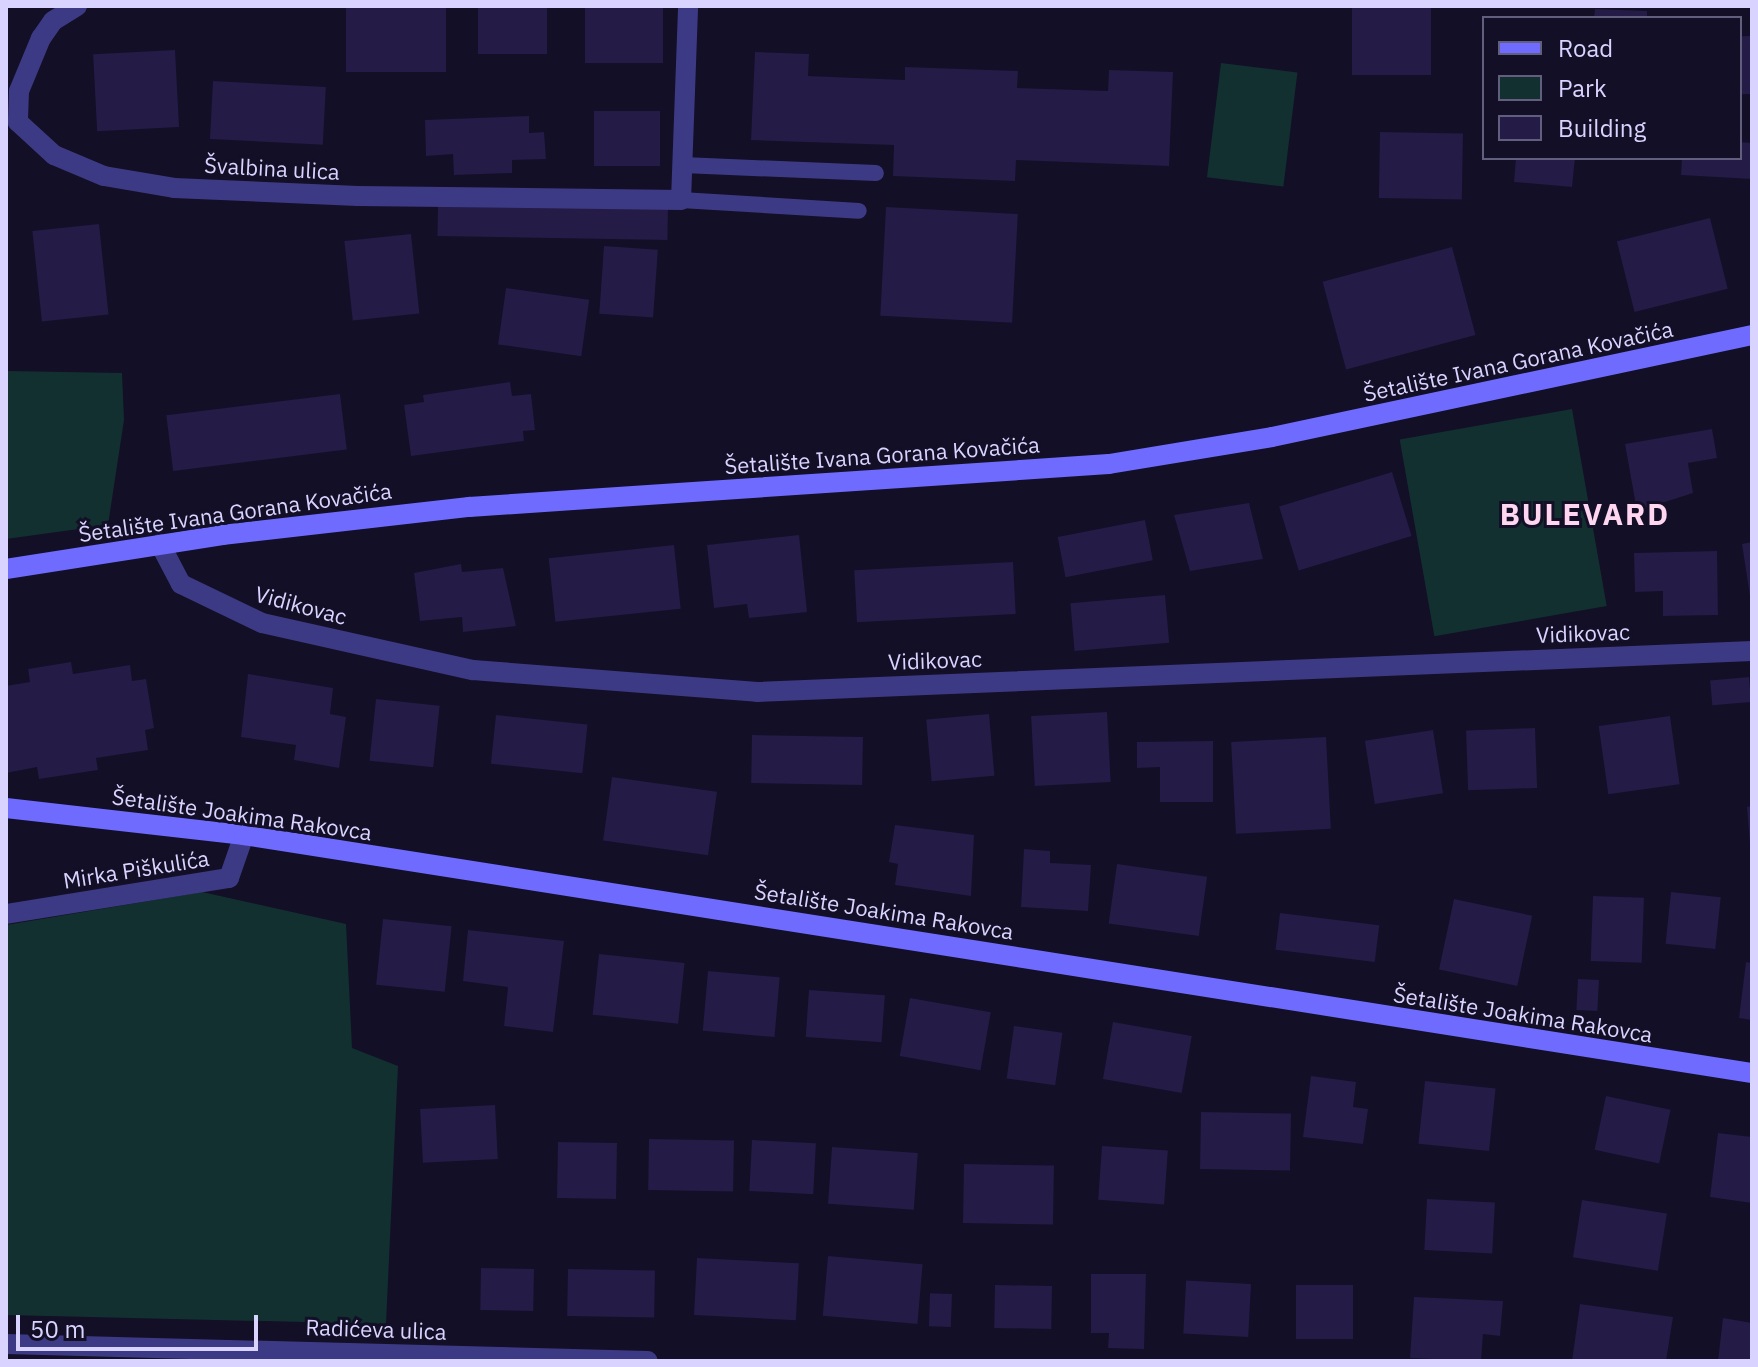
<!DOCTYPE html>
<html>
<head>
<meta charset="utf-8">
<style>
  body { margin:0 }
  #map { position:relative; width:1758px; height:1367px; overflow:hidden; background:#130f26; font-family:"IBM Plex Sans",sans-serif }
  div>[style] { position:absolute }
  .green>* { inset:0; background:#12302f; transform-origin:0 0 }
  .building>* { inset:0; background:#241b47; transform-origin:0 0 }
  .lane>* { height:16px; margin:-8px; padding:0 8px; transform-origin:8px; border-radius:8px; background:#3d3a85 }
  .street>* { height:20px; margin:-10px; padding:0 10px; transform-origin:10px; border-radius:10px; background:#3d3a85 }
  .secondary>* { height:20px; margin:-10px; padding:0 10px; transform-origin:10px; border-radius:10px; background:#6f6bff }
  span { translate:-50% -50%; white-space:nowrap; text-align:center; line-height:1.15; -webkit-text-stroke:6px #130f26; paint-order:stroke }
  .street-label { font-size:22px; color:#d9d4ff }
  .district-label { font-size:30px; color:#ffd6f0; font-weight:700; letter-spacing:2px }
  .frame { position:absolute; inset:0; border:8px solid #d9d4ff; pointer-events:none }
  .legend { position:absolute; left:1482px; top:16px; width:260px; height:144px; box-sizing:border-box; background:#130f26; border:2px solid #625e7d; margin:0; padding:10px 14px; list-style:none; font-size:24px; color:#d9d4ff }
  .legend li { display:flex; align-items:center; gap:16px; height:40px }
  .legend b { width:40px; border:2px solid #625e7d }
  .scale { position:absolute; left:16px; top:1315px; width:242px; height:36px; box-sizing:border-box; border:4px solid #d9d4ff; border-top:0; padding-left:10px; font-size:24px; line-height:28px; white-space:nowrap; color:#d9d4ff; -webkit-text-stroke:6px #130f26; paint-order:stroke }
</style>
</head>
<body>
<div id="map">
  <div class="green">
    <div style="left:1221px;top:63px;width:77px;height:115px;rotate:7deg"></div>
    <div style="clip-path:polygon(6px 371px,122px 373px,124px 420px,108px 525px,6px 539px)"></div>
    <div style="left:1572px;top:409px;width:200px;height:175px;rotate:80deg"></div>
    <div style="clip-path:polygon(202px 892px,346px 924px,352px 1048px,398px 1066px,386px 1324px,6px 1315px,6px 925px)"></div>
  </div>
  <div class="building">
    <div style="left:346px;top:6px;width:100px;height:66px"></div>
    <div style="left:478px;top:6px;width:69px;height:48px"></div>
    <div style="left:585px;top:6px;width:78px;height:57px"></div>
    <div style="left:1352px;top:6px;width:79px;height:69px"></div>
    <div style="clip-path:polygon(1595px 9px,1647px 11px,1647px 18px,1594px 18px)"></div>
    <div style="left:1751px;top:36px;width:58px;height:11px;rotate:89deg"></div>
    <div style="left:175px;top:50px;width:77px;height:82px;rotate:87deg"></div>
    <div style="clip-path:polygon(755px 52px,809px 54px,808px 76px,905px 80px,905px 67px,1018px 71px,1017px 88px,1108px 91px,1109px 70px,1173px 72px,1169px 166px,1016px 160px,1015px 181px,893px 176px,894px 145px,751px 140px)"></div>
    <div style="left:213px;top:81px;width:113px;height:58px;rotate:3deg"></div>
    <div style="left:594px;top:111px;width:66px;height:55px"></div>
    <div style="clip-path:polygon(529px 116px,529px 133px,544px 132px,546px 159px,512px 160px,512px 173px,454px 175px,453px 154px,426px 156px,425px 120px)"></div>
    <div style="left:1380px;top:132px;width:83px;height:66px;rotate:1deg"></div>
    <div style="clip-path:polygon(1740px 142px,1752px 143px,1752px 179px,1681px 175px,1682px 158px,1740px 158px)"></div>
    <div style="clip-path:polygon(1516px 158px,1575px 158px,1572px 187px,1514px 182px)"></div>
    <div style="left:438px;top:205px;width:230px;height:31px;rotate:1deg"></div>
    <div style="left:886px;top:207px;width:132px;height:109px;rotate:3deg"></div>
    <div style="left:1710px;top:218px;width:73px;height:96px;rotate:76deg"></div>
    <div style="left:99px;top:224px;width:91px;height:67px;rotate:84deg"></div>
    <div style="left:411px;top:234px;width:80px;height:67px;rotate:84deg"></div>
    <div style="left:604px;top:246px;width:54px;height:68px;rotate:4deg"></div>
    <div style="left:1452px;top:247px;width:91px;height:134px;rotate:75deg"></div>
    <div style="left:506px;top:288px;width:84px;height:57px;rotate:8deg"></div>
    <div style="clip-path:polygon(510px 382px,512px 396px,531px 394px,535px 430px,523px 431px,524px 441px,411px 456px,404px 405px,424px 402px,423px 395px)"></div>
    <div style="left:340px;top:394px;width:56px;height:175px;rotate:83deg"></div>
    <div style="clip-path:polygon(1712px 429px,1717px 458px,1688px 463px,1693px 493px,1637px 511px,1625px 444px)"></div>
    <div style="left:1392px;top:472px;width:67px;height:118px;rotate:73deg"></div>
    <div style="clip-path:polygon(1249px 503px,1263px 559px,1190px 571px,1174px 515px)"></div>
    <div style="left:1145px;top:520px;width:41px;height:89px;rotate:79deg"></div>
    <div style="clip-path:polygon(799px 535px,807px 612px,749px 618px,747px 604px,714px 608px,707px 545px)"></div>
    <div style="clip-path:polygon(1752px 542px,1752px 596px,1750px 596px,1742px 544px)"></div>
    <div style="left:674px;top:545px;width:64px;height:126px;rotate:84deg"></div>
    <div style="clip-path:polygon(1717px 551px,1718px 615px,1663px 616px,1663px 591px,1635px 592px,1634px 553px)"></div>
    <div style="left:1013px;top:562px;width:52px;height:159px;rotate:87deg"></div>
    <div style="clip-path:polygon(461px 564px,462px 572px,503px 568px,516px 626px,463px 632px,462px 617px,420px 621px,414px 573px)"></div>
    <div style="left:1165px;top:595px;width:48px;height:95px;rotate:85deg"></div>
    <div style="clip-path:polygon(71px 662px,73px 674px,130px 665px,132px 681px,146px 679px,154px 728px,145px 730px,148px 750px,96px 758px,98px 770px,39px 779px,37px 767px,6px 773px,6px 686px,30px 682px,28px 669px)"></div>
    <div style="clip-path:polygon(248px 674px,333px 688px,330px 714px,346px 717px,339px 768px,294px 760px,296px 745px,241px 737px)"></div>
    <div style="left:1749px;top:677px;width:25px;height:39px;rotate:85deg"></div>
    <div style="left:376px;top:699px;width:64px;height:62px;rotate:6deg"></div>
    <div style="left:1107px;top:712px;width:70px;height:76px;rotate:87deg"></div>
    <div style="left:989px;top:714px;width:62px;height:63px;rotate:85deg"></div>
    <div style="left:496px;top:715px;width:92px;height:49px;rotate:6deg"></div>
    <div style="left:1670px;top:716px;width:69px;height:72px;rotate:82deg"></div>
    <div style="left:1535px;top:728px;width:60px;height:69px;rotate:88deg"></div>
    <div style="left:1433px;top:730px;width:64px;height:69px;rotate:81deg"></div>
    <div style="left:752px;top:735px;width:111px;height:48px;rotate:1deg"></div>
    <div style="left:1326px;top:737px;width:92px;height:95px;rotate:87deg"></div>
    <div style="clip-path:polygon(1213px 741px,1213px 802px,1160px 802px,1160px 767px,1137px 768px,1137px 742px)"></div>
    <div style="left:612px;top:777px;width:106px;height:64px;rotate:8deg"></div>
    <div style="clip-path:polygon(1752px 806px,1752px 844px,1750px 844px,1747px 807px)"></div>
    <div style="clip-path:polygon(895px 825px,974px 835px,971px 896px,895px 885px,898px 864px,889px 862px)"></div>
    <div style="clip-path:polygon(1024px 849px,1050px 851px,1050px 863px,1091px 865px,1088px 911px,1021px 907px)"></div>
    <div style="left:1117px;top:864px;width:91px;height:60px;rotate:8deg"></div>
    <div style="left:1671px;top:892px;width:50px;height:52px;rotate:6deg"></div>
    <div style="left:1593px;top:896px;width:51px;height:65px;rotate:2deg"></div>
    <div style="left:1454px;top:899px;width:80px;height:72px;rotate:12deg"></div>
    <div style="left:1280px;top:913px;width:100px;height:37px;rotate:7deg"></div>
    <div style="left:383px;top:919px;width:69px;height:66px;rotate:6deg"></div>
    <div style="clip-path:polygon(468px 930px,564px 941px,553px 1032px,504px 1026px,508px 987px,463px 981px)"></div>
    <div style="left:599px;top:954px;width:86px;height:61px;rotate:6deg"></div>
    <div style="clip-path:polygon(1746px 962px,1752px 963px,1752px 1020px,1739px 1018px)"></div>
    <div style="left:708px;top:971px;width:72px;height:60px;rotate:5deg"></div>
    <div style="left:1578px;top:979px;width:21px;height:31px;rotate:3deg"></div>
    <div style="left:809px;top:990px;width:76px;height:47px;rotate:4deg"></div>
    <div style="left:910px;top:998px;width:82px;height:59px;rotate:10deg"></div>
    <div style="left:1113px;top:1022px;width:80px;height:58px;rotate:10deg"></div>
    <div style="left:1014px;top:1026px;width:49px;height:53px;rotate:8deg"></div>
    <div style="clip-path:polygon(1311px 1076px,1356px 1082px,1353px 1107px,1368px 1109px,1363px 1144px,1303px 1137px)"></div>
    <div style="left:1425px;top:1081px;width:71px;height:63px;rotate:6deg"></div>
    <div style="left:1606px;top:1096px;width:66px;height:55px;rotate:12deg"></div>
    <div style="left:495px;top:1105px;width:54px;height:75px;rotate:87deg"></div>
    <div style="left:1201px;top:1112px;width:90px;height:57px;rotate:1deg"></div>
    <div style="clip-path:polygon(1718px 1133px,1752px 1137px,1752px 1203px,1710px 1197px)"></div>
    <div style="left:649px;top:1139px;width:85px;height:51px;rotate:1deg"></div>
    <div style="left:752px;top:1140px;width:64px;height:51px;rotate:3deg"></div>
    <div style="left:558px;top:1142px;width:59px;height:56px;rotate:1deg"></div>
    <div style="left:1102px;top:1146px;width:66px;height:54px;rotate:4deg"></div>
    <div style="left:832px;top:1147px;width:86px;height:57px;rotate:4deg"></div>
    <div style="left:964px;top:1164px;width:90px;height:59px;rotate:1deg"></div>
    <div style="left:1427px;top:1199px;width:68px;height:51px;rotate:3deg"></div>
    <div style="left:1582px;top:1200px;width:86px;height:58px;rotate:9deg"></div>
    <div style="left:828px;top:1256px;width:95px;height:60px;rotate:5deg"></div>
    <div style="left:697px;top:1258px;width:102px;height:57px;rotate:3deg"></div>
    <div style="left:481px;top:1268px;width:53px;height:42px;rotate:1deg"></div>
    <div style="left:568px;top:1269px;width:87px;height:47px;rotate:1deg"></div>
    <div style="clip-path:polygon(1091px 1274px,1146px 1274px,1144px 1349px,1108px 1348px,1109px 1333px,1091px 1333px)"></div>
    <div style="left:1251px;top:1284px;width:53px;height:65px;rotate:93deg"></div>
    <div style="left:995px;top:1285px;width:57px;height:43px;rotate:1deg"></div>
    <div style="left:1353px;top:1285px;width:54px;height:57px;rotate:90deg"></div>
    <div style="left:952px;top:1294px;width:33px;height:22px;rotate:92deg"></div>
    <div style="clip-path:polygon(1414px 1297px,1503px 1301px,1500px 1336px,1483px 1334px,1481px 1361px,1410px 1358px)"></div>
    <div style="clip-path:polygon(1580px 1304px,1673px 1317px,1666px 1361px,1572px 1361px)"></div>
    <div style="clip-path:polygon(1723px 1318px,1752px 1323px,1752px 1361px,1718px 1361px)"></div>
  </div>
  <div class="lane">
    <div style="left:683px;top:165px;width:193px;rotate:2.4deg"></div>
    <div style="left:681px;top:200px;width:178px;rotate:3.5deg"></div>
  </div>
  <div class="street">
    <div style="left:77px;top:6px;width:28px;rotate:148deg"></div>
    <div style="left:53px;top:21px;width:21px;rotate:125deg"></div>
    <div style="left:41px;top:38px;width:57px;rotate:112.5deg"></div>
    <div style="left:19px;top:91px;width:31px;rotate:92deg"></div>
    <div style="left:18px;top:122px;width:49px;rotate:42.5deg"></div>
    <div style="left:54px;top:155px;width:54px;rotate:22.8deg"></div>
    <div style="left:104px;top:176px;width:71px;rotate:9.7deg"></div>
    <div style="left:174px;top:188px;width:184px;rotate:2.5deg"></div>
    <div style="left:358px;top:196px;width:323px;rotate:0.7deg"></div>
    <div style="left:681px;top:200px;width:194px;rotate:-87.9deg"></div>
    <div style="left:160px;top:544px;width:45px;rotate:62.3deg"></div>
    <div style="left:181px;top:584px;width:90px;rotate:25.7deg"></div>
    <div style="left:262px;top:623px;width:216px;rotate:12.6deg"></div>
    <div style="left:473px;top:670px;width:285px;rotate:4.4deg"></div>
    <div style="left:757px;top:692px;width:996px;rotate:-2.36deg"></div>
    <div style="left:6px;top:914px;width:226px;rotate:-9.2deg"></div>
    <div style="left:229px;top:878px;width:46px;rotate:-70.8deg"></div>
    <div style="left:6px;top:1344px;width:642px;rotate:1.52deg"></div>
  </div>
  <div class="secondary">
    <div style="left:6px;top:569px;width:219px;rotate:-8.9deg"></div>
    <div style="left:222px;top:535px;width:249px;rotate:-6.5deg"></div>
    <div style="left:469px;top:507px;width:641px;rotate:-3.84deg"></div>
    <div style="left:1109px;top:464px;width:165px;rotate:-9.4deg"></div>
    <div style="left:1272px;top:437px;width:491px;rotate:-12deg"></div>
    <div style="left:6px;top:808px;width:240px;rotate:6.5deg"></div>
    <div style="left:244px;top:835px;width:1527px;rotate:8.97deg"></div>
  </div>
  <div class="street-label">
    <span style="left:272px;top:168px;rotate:3deg">Švalbina ulica</span>
    <span style="left:1518px;top:361px;rotate:-12deg">Šetalište Ivana Gorana Kovačića</span>
    <span style="left:882px;top:455px;rotate:-4deg">Šetalište Ivana Gorana Kovačića</span>
    <span style="left:235px;top:512px;rotate:-8deg">Šetalište Ivana Gorana Kovačića</span>
    <span style="left:301px;top:605px;rotate:15deg">Vidikovac</span>
    <span style="left:1583px;top:633px;rotate:-2deg">Vidikovac</span>
    <span style="left:935px;top:660px;rotate:-2deg">Vidikovac</span>
    <span style="left:242px;top:814px;rotate:8deg">Šetalište Joakima Rakovca</span>
    <span style="left:136px;top:869px;rotate:-9deg">Mirka Piškulića</span>
    <span style="left:884px;top:911px;rotate:9deg">Šetalište Joakima Rakovca</span>
    <span style="left:1523px;top:1014px;rotate:9deg">Šetalište Joakima Rakovca</span>
    <span style="left:376px;top:1329px;rotate:2deg">Radićeva ulica</span>
  </div>
  <div class="district-label">
    <span style="left:1585px;top:514px">BULEVARD</span>
  </div>
  <div class="frame"></div>
  <ul class="legend">
  <li><b style="height:10px;background:#6f6bff"></b>Road</li>
  <li><b style="height:22px;background:#12302f"></b>Park</li>
  <li><b style="height:22px;background:#241b47"></b>Building</li>
  </ul>
  <div class="scale">50 m</div>
</div>
</body>
</html>
